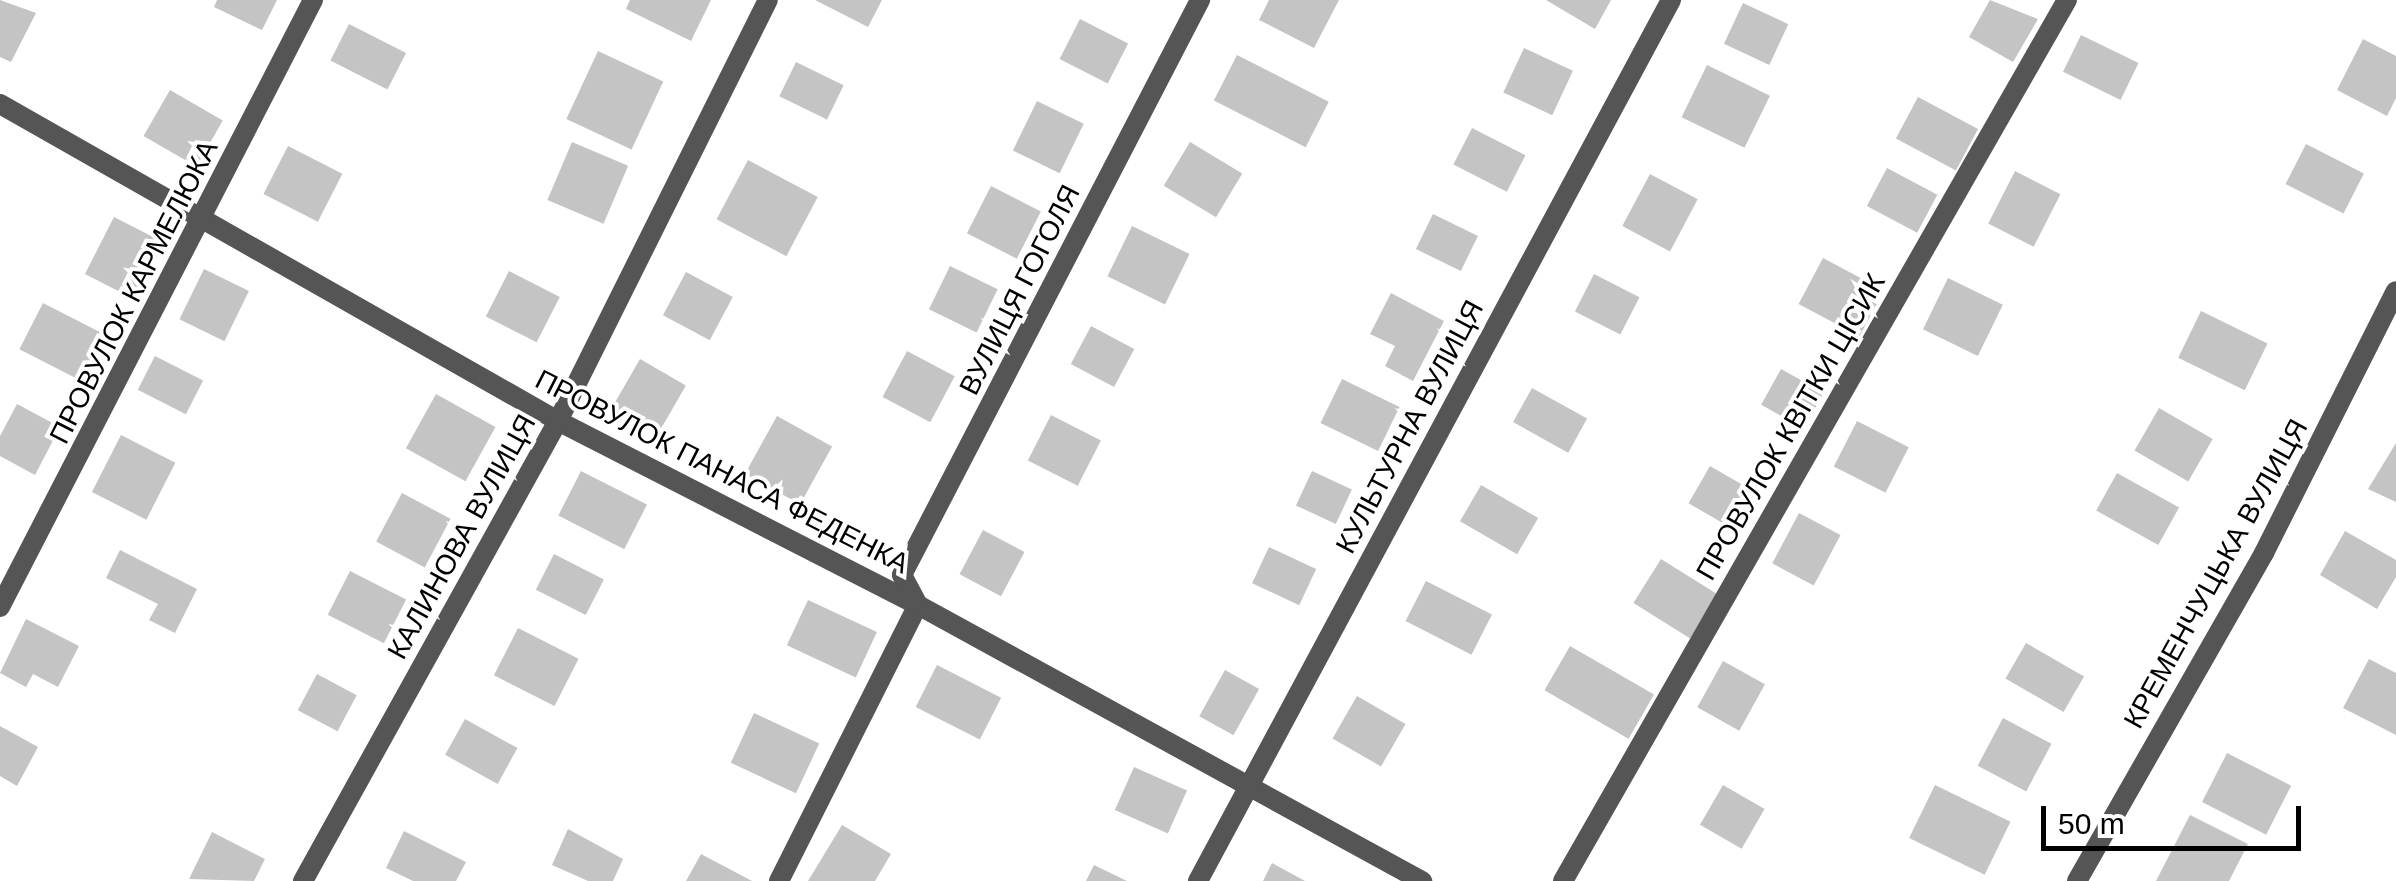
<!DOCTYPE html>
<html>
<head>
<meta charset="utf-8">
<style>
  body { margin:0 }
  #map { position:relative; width:2396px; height:881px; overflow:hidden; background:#fff; font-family:Arial,sans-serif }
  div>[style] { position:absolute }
  .building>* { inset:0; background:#c4c4c4; transform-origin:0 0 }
  .minor>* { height:20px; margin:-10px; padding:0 10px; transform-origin:10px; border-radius:10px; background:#555 }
  .tertiary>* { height:20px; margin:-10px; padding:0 10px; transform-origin:10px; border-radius:10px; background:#555 }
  span { translate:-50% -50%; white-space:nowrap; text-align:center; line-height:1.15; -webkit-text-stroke:8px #fff; paint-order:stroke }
  .street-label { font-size:28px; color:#000 }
  .scale { position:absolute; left:2041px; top:806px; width:260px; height:45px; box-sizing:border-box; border:5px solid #000; border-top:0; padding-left:12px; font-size:30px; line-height:35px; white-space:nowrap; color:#000; -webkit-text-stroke:8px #fff; paint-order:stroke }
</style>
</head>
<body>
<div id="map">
  <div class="building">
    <div style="clip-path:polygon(0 0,36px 13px,11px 62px,0 57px)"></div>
    <div style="clip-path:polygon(217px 0,277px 0,262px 30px,214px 7px)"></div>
    <div style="clip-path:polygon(630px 0,711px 0,691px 41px,626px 9px)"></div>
    <div style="clip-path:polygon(815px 0,882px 0,868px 27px)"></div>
    <div style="clip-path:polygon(1269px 0,1339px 0,1314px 48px,1259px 20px)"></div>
    <div style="clip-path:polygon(1546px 0,1611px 0,1595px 29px)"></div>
    <div style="clip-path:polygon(1990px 0,2038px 19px,2013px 62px,1969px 37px)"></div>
    <div style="left:1743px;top:3px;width:50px;height:45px;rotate:25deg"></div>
    <div style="left:1080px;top:19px;width:54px;height:45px;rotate:27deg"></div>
    <div style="left:349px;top:24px;width:64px;height:41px;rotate:27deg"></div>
    <div style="left:2081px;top:35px;width:64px;height:41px;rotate:26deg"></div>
    <div style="clip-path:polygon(2363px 39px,2396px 56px,2396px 98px,2387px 116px,2337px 90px)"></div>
    <div style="left:1524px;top:48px;width:54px;height:49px;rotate:25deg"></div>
    <div style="left:598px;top:51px;width:72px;height:75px;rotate:25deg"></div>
    <div style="left:1237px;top:55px;width:103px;height:51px;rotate:27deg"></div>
    <div style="left:796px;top:62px;width:53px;height:38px;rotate:26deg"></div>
    <div style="left:1707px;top:65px;width:70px;height:58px;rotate:26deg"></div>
    <div style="left:170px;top:90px;width:61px;height:53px;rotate:30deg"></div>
    <div style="left:1918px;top:97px;width:68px;height:47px;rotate:28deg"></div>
    <div style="left:1037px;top:101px;width:52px;height:55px;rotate:26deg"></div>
    <div style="left:1472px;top:128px;width:60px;height:41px;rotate:27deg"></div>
    <div style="left:572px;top:142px;width:61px;height:63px;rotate:23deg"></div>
    <div style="left:1190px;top:142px;width:61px;height:51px;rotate:31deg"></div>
    <div style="left:2306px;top:144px;width:65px;height:45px;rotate:27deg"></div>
    <div style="left:288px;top:146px;width:61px;height:54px;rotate:27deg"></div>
    <div style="left:748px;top:160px;width:79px;height:67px;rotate:28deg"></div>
    <div style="left:1887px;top:168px;width:57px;height:43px;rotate:28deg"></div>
    <div style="left:2015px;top:171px;width:51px;height:59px;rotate:27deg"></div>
    <div style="left:1650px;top:174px;width:54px;height:59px;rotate:28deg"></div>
    <div style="left:991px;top:186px;width:56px;height:53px;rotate:27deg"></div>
    <div style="left:1433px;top:214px;width:50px;height:39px;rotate:26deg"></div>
    <div style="left:114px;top:217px;width:56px;height:64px;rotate:27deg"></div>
    <div style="left:1132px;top:226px;width:64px;height:56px;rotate:26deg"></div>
    <div style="left:1823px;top:258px;width:69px;height:52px;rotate:28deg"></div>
    <div style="left:950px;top:266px;width:53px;height:48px;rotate:26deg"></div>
    <div style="left:204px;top:269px;width:50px;height:56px;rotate:26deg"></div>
    <div style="left:509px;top:271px;width:57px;height:51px;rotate:27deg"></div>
    <div style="left:686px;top:272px;width:53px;height:49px;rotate:28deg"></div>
    <div style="left:1594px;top:274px;width:51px;height:42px;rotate:27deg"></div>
    <div style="left:1948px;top:278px;width:61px;height:57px;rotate:26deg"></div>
    <div style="clip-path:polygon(1391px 293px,1444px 321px,1413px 381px,1385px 366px,1395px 346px,1370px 334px)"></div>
    <div style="left:43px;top:303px;width:73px;height:52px;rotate:27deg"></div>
    <div style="left:2201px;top:311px;width:74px;height:52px;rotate:26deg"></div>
    <div style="left:1091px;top:326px;width:49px;height:43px;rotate:28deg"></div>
    <div style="left:907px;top:351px;width:54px;height:52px;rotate:28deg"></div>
    <div style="left:155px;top:356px;width:54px;height:38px;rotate:27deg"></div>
    <div style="left:640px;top:359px;width:53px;height:55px;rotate:30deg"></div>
    <div style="left:1781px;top:369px;width:49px;height:41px;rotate:29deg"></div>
    <div style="left:1342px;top:379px;width:64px;height:49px;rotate:26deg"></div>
    <div style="left:1532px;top:388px;width:63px;height:39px;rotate:29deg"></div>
    <div style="left:436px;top:394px;width:68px;height:62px;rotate:29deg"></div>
    <div style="clip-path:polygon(17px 404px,60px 427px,35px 475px,0 456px,0 436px)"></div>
    <div style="left:2159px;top:408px;width:62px;height:49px;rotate:30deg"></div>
    <div style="left:1051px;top:415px;width:56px;height:51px;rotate:27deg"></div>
    <div style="left:777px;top:416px;width:63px;height:66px;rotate:29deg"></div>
    <div style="left:1857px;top:421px;width:58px;height:51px;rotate:27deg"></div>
    <div style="left:121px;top:435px;width:61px;height:64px;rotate:27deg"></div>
    <div style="clip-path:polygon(2396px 443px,2396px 502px,2368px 489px)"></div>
    <div style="left:1710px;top:466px;width:60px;height:43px;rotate:30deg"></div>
    <div style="left:581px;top:471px;width:74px;height:50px;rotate:27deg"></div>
    <div style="left:1312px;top:471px;width:44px;height:38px;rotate:25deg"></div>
    <div style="left:2117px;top:473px;width:71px;height:43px;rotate:29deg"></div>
    <div style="left:1481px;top:485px;width:66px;height:42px;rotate:30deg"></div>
    <div style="left:402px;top:493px;width:55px;height:55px;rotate:28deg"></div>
    <div style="left:1799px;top:513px;width:47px;height:57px;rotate:28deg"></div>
    <div style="left:983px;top:530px;width:47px;height:50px;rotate:28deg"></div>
    <div style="clip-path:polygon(2345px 531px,2396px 560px,2396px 577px,2377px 609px,2320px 575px)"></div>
    <div style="left:1269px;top:547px;width:52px;height:40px;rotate:25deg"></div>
    <div style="clip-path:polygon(120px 550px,197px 589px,175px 633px,149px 620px,158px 604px,106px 578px)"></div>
    <div style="left:554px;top:554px;width:56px;height:40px;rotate:27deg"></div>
    <div style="left:1661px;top:559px;width:67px;height:52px;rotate:32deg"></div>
    <div style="left:350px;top:571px;width:63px;height:49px;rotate:27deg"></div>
    <div style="left:1426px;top:581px;width:74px;height:45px;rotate:27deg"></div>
    <div style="left:808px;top:600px;width:76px;height:50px;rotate:25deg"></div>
    <div style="clip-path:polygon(26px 619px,79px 646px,58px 687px,33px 674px,26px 687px,0 673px)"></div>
    <div style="left:518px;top:628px;width:68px;height:53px;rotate:27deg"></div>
    <div style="left:2026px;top:643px;width:67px;height:41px;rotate:30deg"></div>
    <div style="left:1570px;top:646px;width:97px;height:51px;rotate:30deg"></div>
    <div style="clip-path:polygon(2369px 659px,2396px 673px,2396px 735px,2343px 708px)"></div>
    <div style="left:1723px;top:661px;width:48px;height:53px;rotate:29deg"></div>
    <div style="left:937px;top:665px;width:72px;height:47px;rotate:27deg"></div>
    <div style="left:1225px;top:670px;width:39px;height:53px;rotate:29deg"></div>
    <div style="left:317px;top:674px;width:45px;height:41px;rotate:28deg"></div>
    <div style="left:1357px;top:696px;width:56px;height:49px;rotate:30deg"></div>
    <div style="left:754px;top:713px;width:72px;height:55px;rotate:25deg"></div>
    <div style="left:2003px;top:718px;width:55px;height:54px;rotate:28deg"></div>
    <div style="left:465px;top:719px;width:60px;height:41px;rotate:29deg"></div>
    <div style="clip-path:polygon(0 726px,38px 747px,17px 786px,0 776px)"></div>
    <div style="left:2227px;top:753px;width:72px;height:55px;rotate:27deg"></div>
    <div style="left:1134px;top:767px;width:58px;height:47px;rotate:24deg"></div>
    <div style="left:1723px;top:785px;width:48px;height:46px;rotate:30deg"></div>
    <div style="left:1935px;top:785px;width:84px;height:59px;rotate:26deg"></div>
    <div style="clip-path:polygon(2190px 815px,2248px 844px,2229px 881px,2156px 881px)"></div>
    <div style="clip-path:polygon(842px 825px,891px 854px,875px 881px,808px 881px)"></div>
    <div style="clip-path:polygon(568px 829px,623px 859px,613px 881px,588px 881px,552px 865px)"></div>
    <div style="clip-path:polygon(404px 831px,466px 862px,456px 881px,413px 881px,386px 868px)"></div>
    <div style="clip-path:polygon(212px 832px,265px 859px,254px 881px,189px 879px)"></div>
    <div style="clip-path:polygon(701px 854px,752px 881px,686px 881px)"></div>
    <div style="clip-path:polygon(1272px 863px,1305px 881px,1263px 881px)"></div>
    <div style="clip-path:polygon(1094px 865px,1127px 881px,1086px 881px)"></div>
  </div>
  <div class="minor">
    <div style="left:0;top:104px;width:642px;rotate:29.6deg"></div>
    <div style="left:558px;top:421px;width:404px;rotate:27.1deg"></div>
    <div style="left:918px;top:605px;width:575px;rotate:28.71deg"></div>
    <div style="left:0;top:607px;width:683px;rotate:-62.72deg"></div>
    <div style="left:303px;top:881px;width:526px;rotate:-61deg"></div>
    <div style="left:558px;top:421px;width:470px;rotate:-63.5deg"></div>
    <div style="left:779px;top:881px;width:309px;rotate:-63.3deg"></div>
    <div style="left:918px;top:605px;width:34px;rotate:-118deg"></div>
    <div style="left:902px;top:575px;width:648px;rotate:-62.6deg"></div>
    <div style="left:1563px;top:881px;width:1015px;rotate:-60.23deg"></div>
    <div style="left:2077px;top:881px;width:378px;rotate:-60.3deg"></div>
    <div style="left:2264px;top:553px;width:293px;rotate:-63.3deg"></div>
  </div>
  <div class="tertiary">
    <div style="left:1198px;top:881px;width:1000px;rotate:-61.77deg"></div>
  </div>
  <div class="street-label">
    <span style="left:1020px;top:290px;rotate:-63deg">ВУЛИЦЯ ГОГОЛЯ</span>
    <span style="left:134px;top:292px;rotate:-63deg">ПРОВУЛОК КАРМЕЛЮКА</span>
    <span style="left:1410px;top:427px;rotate:-62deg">КУЛЬТУРНА ВУЛИЦЯ</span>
    <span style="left:1791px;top:427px;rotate:-60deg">ПРОВУЛОК КВІТКИ ЦІСИК</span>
    <span style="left:722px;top:472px;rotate:27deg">ПРОВУЛОК ПАНАСА ФЕДЕНКА</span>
    <span style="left:462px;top:537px;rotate:-61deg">КАЛИНОВА ВУЛИЦЯ</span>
    <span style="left:2216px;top:574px;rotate:-61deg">КРЕМЕНЧУЦЬКА ВУЛИЦЯ</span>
  </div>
  <div class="scale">50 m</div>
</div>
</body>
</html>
